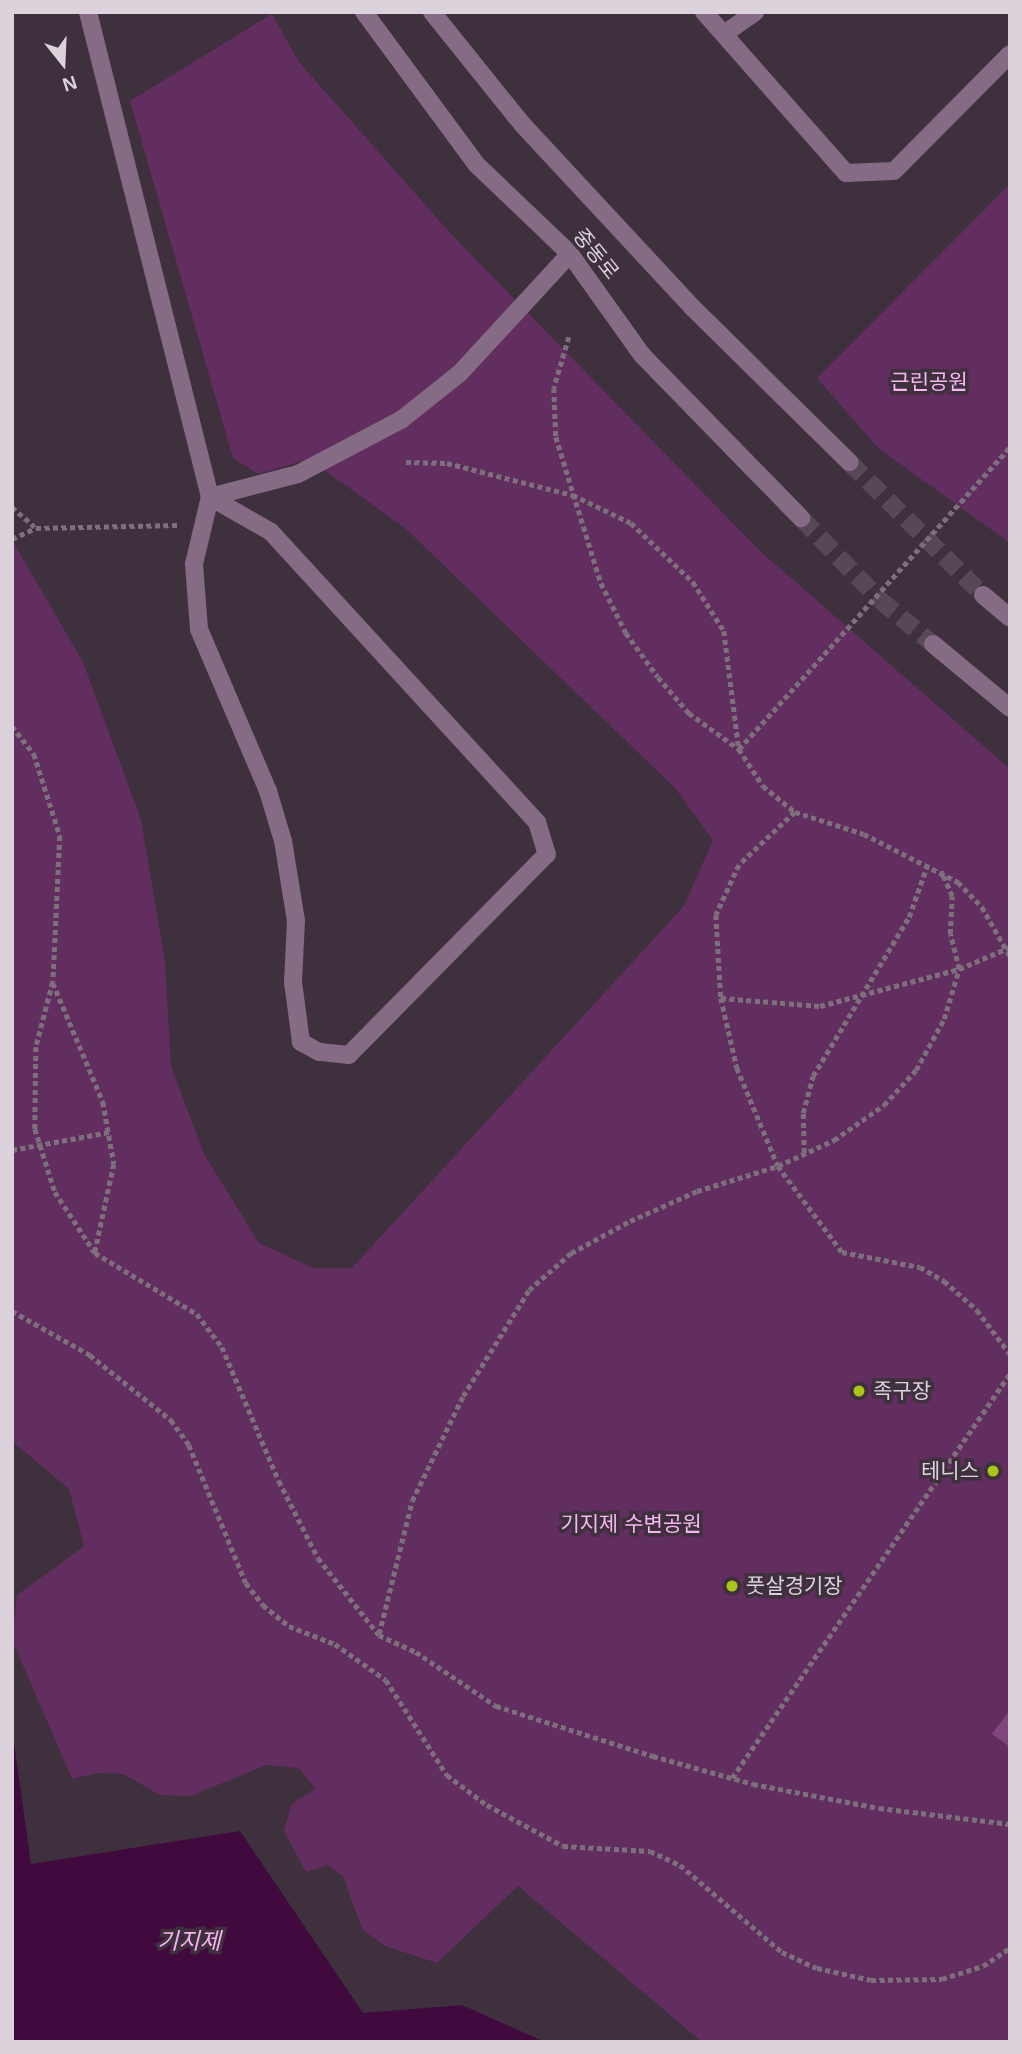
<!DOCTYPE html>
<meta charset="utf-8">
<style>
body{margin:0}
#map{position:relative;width:1022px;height:2054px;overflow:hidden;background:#3f303e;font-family:Arial,"Noto Sans KR",sans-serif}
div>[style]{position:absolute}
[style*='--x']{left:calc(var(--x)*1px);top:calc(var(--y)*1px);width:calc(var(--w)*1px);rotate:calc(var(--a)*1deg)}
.green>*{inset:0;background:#622d5f}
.water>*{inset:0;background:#410a3f}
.building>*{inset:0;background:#7f477b}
.minor-tunnel>*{height:18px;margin-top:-9px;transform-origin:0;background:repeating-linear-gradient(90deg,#574856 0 18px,transparent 0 27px)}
.path>*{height:4.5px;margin-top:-2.25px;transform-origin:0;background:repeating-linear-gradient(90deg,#7d707c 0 5px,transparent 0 8.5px)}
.minor>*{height:18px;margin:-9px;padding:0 9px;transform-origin:9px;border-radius:9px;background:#856b83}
.dots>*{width:19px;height:19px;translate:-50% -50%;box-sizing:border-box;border:4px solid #3f303e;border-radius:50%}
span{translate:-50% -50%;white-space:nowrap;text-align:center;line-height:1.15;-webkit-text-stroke:7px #3f303e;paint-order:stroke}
.street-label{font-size:21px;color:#dcd2db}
.park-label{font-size:21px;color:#f7b5f1}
.poi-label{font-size:21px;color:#dcd2db}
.left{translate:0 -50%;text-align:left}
.right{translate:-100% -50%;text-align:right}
.water-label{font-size:23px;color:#f6b4f0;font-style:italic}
.frame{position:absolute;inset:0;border:14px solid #dcd2db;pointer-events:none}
.north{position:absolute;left:28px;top:28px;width:70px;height:70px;-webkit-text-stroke:5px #3f303e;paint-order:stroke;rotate:162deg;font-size:19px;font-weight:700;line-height:28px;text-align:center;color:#dcd2db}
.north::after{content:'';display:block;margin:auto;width:24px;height:32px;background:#dcd2db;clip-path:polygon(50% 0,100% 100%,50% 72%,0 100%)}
</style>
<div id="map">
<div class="green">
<div style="clip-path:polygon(272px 14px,299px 62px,452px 235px,761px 552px,1010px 769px,1010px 2042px,702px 2042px,518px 1886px,437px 1963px,385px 1946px,362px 1929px,343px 1876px,327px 1865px,306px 1872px,284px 1831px,291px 1805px,315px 1788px,299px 1768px,266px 1765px,191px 1796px,160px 1795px,123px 1774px,98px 1773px,72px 1779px,12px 1640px,17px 1595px,84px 1546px,69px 1489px,12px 1441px,12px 540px,83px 662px,141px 820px,165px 962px,171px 1066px,204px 1154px,259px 1243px,313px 1268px,352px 1268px,684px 906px,713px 840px,675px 788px,405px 528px,309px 459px,258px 474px,233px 458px,130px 101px)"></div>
<div style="clip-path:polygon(1010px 184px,1010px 543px,878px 448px,817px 378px)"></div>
</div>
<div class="water">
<div style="clip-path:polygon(12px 1728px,31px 1864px,240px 1831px,363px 2013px,462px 2005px,545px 2042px,12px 2042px)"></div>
</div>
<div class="building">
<div style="clip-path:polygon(1010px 1710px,1010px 1747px,992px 1734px)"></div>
</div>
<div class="minor-tunnel">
<div style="--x:849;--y:462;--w:189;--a:44.8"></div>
<div style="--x:801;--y:518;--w:114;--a:46.1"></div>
<div style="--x:880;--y:600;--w:69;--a:39.7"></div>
</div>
<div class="path">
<div style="--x:569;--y:337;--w:53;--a:106.4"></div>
<div style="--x:554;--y:388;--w:49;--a:87.7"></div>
<div style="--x:556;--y:437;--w:153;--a:72.9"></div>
<div style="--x:601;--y:583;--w:56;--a:63.4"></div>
<div style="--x:626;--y:633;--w:54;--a:54"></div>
<div style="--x:658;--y:677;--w:48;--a:49.3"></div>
<div style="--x:689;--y:713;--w:62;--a:35.8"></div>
<div style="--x:739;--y:749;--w:406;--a:-48.1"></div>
<div style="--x:406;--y:462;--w:41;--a:1.4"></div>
<div style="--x:447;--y:463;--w:130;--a:14.3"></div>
<div style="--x:573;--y:495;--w:64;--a:25.8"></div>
<div style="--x:631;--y:523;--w:86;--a:43.6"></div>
<div style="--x:693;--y:582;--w:58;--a:57.7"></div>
<div style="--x:724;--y:631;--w:119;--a:82.8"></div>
<div style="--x:739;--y:749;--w:44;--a:57"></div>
<div style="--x:763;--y:786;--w:41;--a:39.1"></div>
<div style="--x:795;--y:812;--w:72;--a:17.7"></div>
<div style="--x:864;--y:834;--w:106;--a:27.1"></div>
<div style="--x:958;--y:882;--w:35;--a:46"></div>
<div style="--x:982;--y:907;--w:56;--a:60.3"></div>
<div style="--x:12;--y:507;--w:30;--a:41"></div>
<div style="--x:12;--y:539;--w:26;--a:-25"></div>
<div style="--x:36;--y:528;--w:141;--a:-1.2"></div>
<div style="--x:12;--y:726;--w:36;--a:52"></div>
<div style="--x:34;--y:754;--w:86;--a:72.4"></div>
<div style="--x:60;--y:836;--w:146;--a:92.7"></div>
<div style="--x:53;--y:982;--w:67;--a:104.7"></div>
<div style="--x:36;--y:1047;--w:82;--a:90.7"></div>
<div style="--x:35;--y:1129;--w:66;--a:72.4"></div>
<div style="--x:55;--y:1192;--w:73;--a:56.7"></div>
<div style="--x:95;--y:1253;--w:119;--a:30.9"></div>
<div style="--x:197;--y:1314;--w:41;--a:52.9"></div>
<div style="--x:222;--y:1347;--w:146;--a:67"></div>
<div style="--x:279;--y:1481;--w:86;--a:63.1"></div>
<div style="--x:318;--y:1558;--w:98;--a:51.6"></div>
<div style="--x:379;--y:1635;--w:41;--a:24.7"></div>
<div style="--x:416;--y:1652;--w:97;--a:34"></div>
<div style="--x:496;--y:1706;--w:165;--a:17.7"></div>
<div style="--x:653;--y:1756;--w:104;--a:15.6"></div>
<div style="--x:753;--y:1784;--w:128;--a:10.8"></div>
<div style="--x:879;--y:1808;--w:132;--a:7"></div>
<div style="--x:795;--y:812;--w:77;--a:136.6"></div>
<div style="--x:739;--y:865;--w:55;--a:114.7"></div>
<div style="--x:716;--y:915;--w:83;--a:86.6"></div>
<div style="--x:721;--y:998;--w:72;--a:77.1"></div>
<div style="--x:737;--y:1068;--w:106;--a:67.3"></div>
<div style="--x:778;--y:1166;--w:107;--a:53.3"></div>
<div style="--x:842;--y:1252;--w:79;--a:10.9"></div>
<div style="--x:920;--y:1267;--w:28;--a:30"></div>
<div style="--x:944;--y:1281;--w:44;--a:41.3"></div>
<div style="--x:977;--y:1310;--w:55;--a:53.1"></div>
<div style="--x:53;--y:983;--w:129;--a:67.2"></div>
<div style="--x:103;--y:1102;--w:63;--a:79.9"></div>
<div style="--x:114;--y:1164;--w:90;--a:102.2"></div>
<div style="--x:721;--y:998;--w:99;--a:4.6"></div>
<div style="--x:820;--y:1006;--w:144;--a:-14.9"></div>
<div style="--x:959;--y:969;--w:56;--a:-23.3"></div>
<div style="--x:12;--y:1150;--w:99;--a:-10.5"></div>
<div style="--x:804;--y:1153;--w:40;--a:-91.4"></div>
<div style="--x:803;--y:1113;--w:38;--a:-75"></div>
<div style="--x:813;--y:1076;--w:186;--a:-58.9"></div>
<div style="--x:909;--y:917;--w:57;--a:-70.6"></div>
<div style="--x:12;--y:1311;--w:90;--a:29.4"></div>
<div style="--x:90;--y:1355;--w:104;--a:38.7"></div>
<div style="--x:171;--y:1420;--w:31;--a:54"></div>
<div style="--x:189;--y:1445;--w:149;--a:67.6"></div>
<div style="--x:246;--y:1583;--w:28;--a:52"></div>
<div style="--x:263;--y:1605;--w:33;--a:39"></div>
<div style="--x:289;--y:1626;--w:49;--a:21.4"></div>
<div style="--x:335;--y:1644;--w:62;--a:35.2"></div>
<div style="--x:386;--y:1680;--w:113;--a:57.3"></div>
<div style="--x:447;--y:1775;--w:50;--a:36.9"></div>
<div style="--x:487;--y:1805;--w:86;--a:28.3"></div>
<div style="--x:563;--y:1846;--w:87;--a:3.3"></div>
<div style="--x:650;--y:1851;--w:33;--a:25"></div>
<div style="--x:680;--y:1865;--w:134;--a:40.5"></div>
<div style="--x:782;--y:1952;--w:38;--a:25"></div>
<div style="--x:817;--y:1968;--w:55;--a:12.5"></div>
<div style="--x:871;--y:1980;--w:71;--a:-0.8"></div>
<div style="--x:942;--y:1979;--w:43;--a:-17.6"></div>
<div style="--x:983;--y:1966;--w:32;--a:-34"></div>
<div style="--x:379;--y:1634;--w:137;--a:-76.1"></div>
<div style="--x:412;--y:1501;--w:117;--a:-64.1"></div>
<div style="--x:463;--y:1396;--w:125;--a:-58.1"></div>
<div style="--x:529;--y:1290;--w:56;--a:-41.4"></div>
<div style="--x:571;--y:1253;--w:67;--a:-28.5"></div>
<div style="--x:630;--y:1221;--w:73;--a:-24.1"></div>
<div style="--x:697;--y:1191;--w:85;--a:-17.2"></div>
<div style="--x:778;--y:1166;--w:62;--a:-24.9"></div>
<div style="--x:834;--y:1140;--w:61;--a:-35"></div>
<div style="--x:884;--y:1105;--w:47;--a:-47.6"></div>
<div style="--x:916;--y:1070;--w:58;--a:-61.2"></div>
<div style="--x:944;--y:1019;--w:52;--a:-73.3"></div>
<div style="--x:959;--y:969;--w:36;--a:-104"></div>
<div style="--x:950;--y:934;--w:38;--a:-87"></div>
<div style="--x:952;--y:896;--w:27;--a:-114"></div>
<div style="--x:732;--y:1778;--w:491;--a:-55.5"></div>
</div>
<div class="minor">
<div style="--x:88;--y:12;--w:500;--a:75.88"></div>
<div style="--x:210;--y:497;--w:91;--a:-14.6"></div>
<div style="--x:298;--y:474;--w:116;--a:-27.7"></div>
<div style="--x:401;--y:420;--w:75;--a:-38.5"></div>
<div style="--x:460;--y:373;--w:162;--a:-47.3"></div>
<div style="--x:364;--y:12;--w:190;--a:53.6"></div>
<div style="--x:477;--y:165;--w:129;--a:43.7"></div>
<div style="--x:570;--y:254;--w:124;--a:54.5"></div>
<div style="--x:642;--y:355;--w:228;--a:45.7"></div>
<div style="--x:432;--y:12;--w:144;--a:51.2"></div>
<div style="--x:522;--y:124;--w:250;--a:47.1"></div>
<div style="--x:692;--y:307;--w:221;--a:44.6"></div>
<div style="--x:704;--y:12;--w:215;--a:48.6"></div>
<div style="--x:846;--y:173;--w:48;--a:-2.4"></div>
<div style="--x:894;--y:171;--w:165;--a:-45.2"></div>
<div style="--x:724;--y:34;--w:38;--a:-35"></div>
<div style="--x:210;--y:497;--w:70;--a:29.8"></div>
<div style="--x:271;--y:532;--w:394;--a:47.5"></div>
<div style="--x:537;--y:822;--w:34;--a:73"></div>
<div style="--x:547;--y:854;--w:282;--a:134.6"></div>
<div style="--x:349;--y:1055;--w:30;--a:-174"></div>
<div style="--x:319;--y:1052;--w:21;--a:-151"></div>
<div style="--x:301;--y:1042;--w:61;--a:-97.6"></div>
<div style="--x:293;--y:982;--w:61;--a:-87.2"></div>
<div style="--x:296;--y:921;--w:81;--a:-99.2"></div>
<div style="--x:283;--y:841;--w:52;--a:-106.7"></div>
<div style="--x:268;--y:791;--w:176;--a:-113.1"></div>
<div style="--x:199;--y:629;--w:65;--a:-94.4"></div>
<div style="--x:194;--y:564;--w:69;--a:-76.6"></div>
<div style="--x:983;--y:595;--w:35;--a:40"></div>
<div style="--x:933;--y:644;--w:100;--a:39.7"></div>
</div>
<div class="dots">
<div style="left:859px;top:1391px;background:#aac717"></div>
<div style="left:993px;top:1471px;background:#aac717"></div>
<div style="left:732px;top:1586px;background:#aac717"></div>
</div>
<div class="street-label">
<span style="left:596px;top:254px;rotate:51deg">중동로</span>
</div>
<div class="park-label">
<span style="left:929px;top:382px">근린공원</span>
<span style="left:631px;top:1524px">기지제 수변공원</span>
</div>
<div class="poi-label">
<span class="left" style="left:873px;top:1391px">족구장</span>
<span class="right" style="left:979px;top:1471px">테니스</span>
<span class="left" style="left:746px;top:1586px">풋살경기장</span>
</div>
<div class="water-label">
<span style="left:189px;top:1941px">기지제</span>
</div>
<div class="frame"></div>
<div class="north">N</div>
</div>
